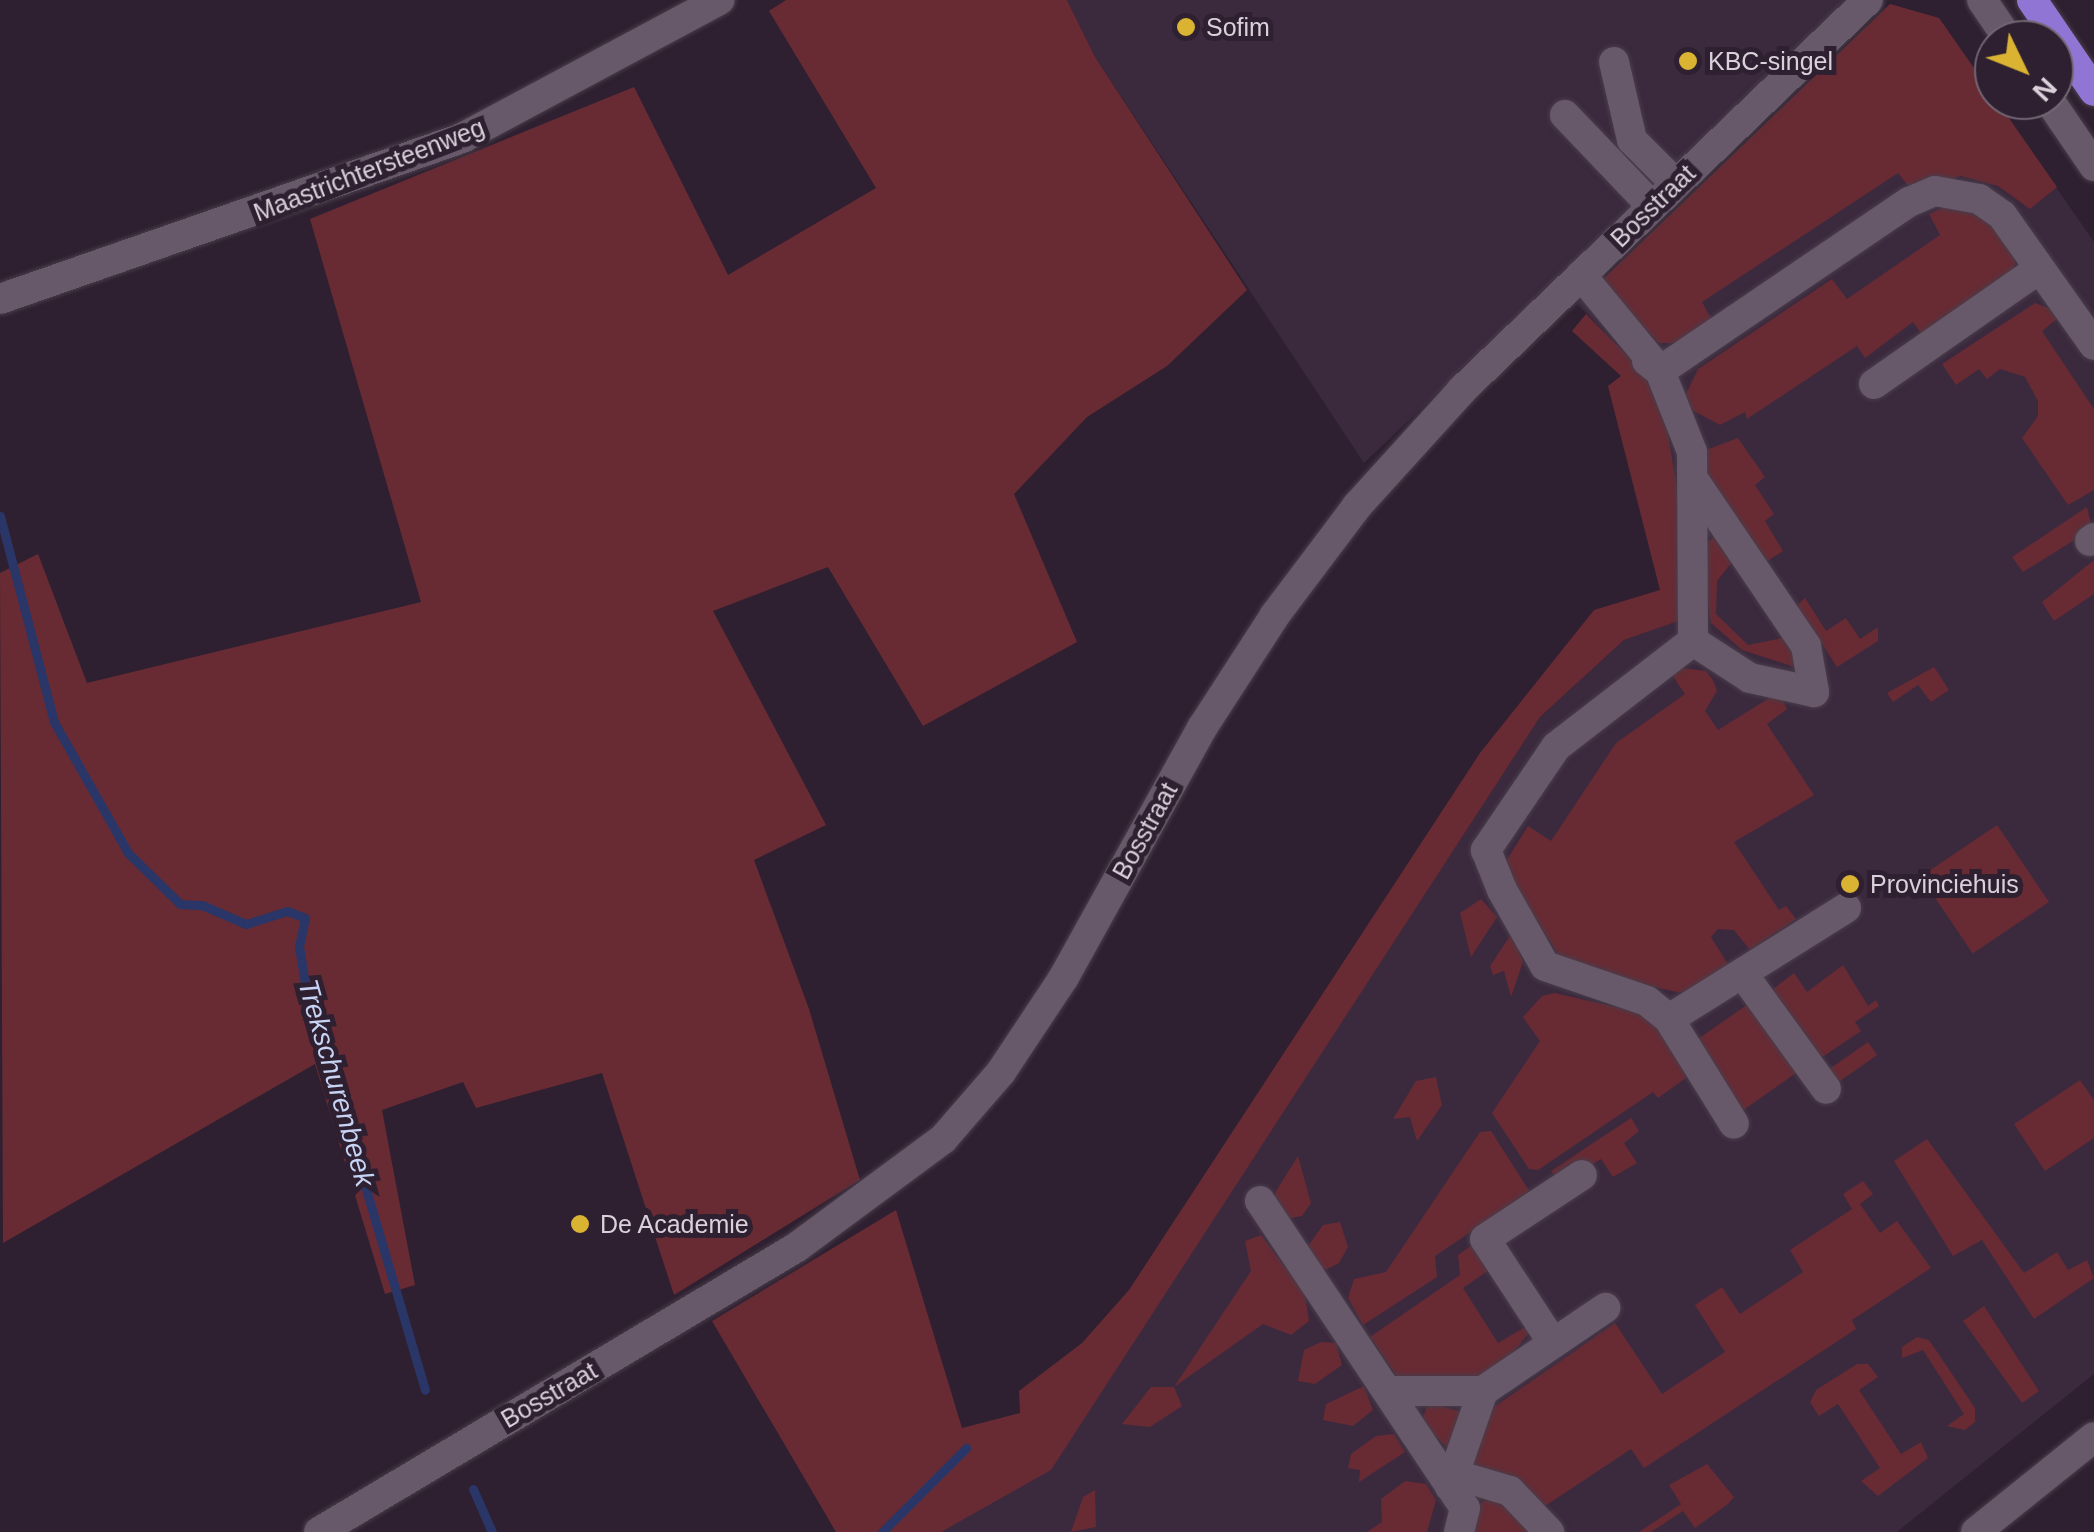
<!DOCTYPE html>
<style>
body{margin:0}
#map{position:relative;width:2094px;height:1532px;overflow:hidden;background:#2e2030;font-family:Helvetica,sans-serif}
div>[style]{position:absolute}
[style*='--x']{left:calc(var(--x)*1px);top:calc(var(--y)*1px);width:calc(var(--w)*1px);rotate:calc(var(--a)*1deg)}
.built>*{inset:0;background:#3b293e}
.green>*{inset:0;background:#682b34;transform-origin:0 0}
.stream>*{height:9px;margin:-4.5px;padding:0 4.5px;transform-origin:4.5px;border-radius:4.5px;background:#293667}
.roads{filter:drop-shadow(0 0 2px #493d4a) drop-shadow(0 0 2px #493d4a)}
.minor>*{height:30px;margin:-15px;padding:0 15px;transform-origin:15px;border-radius:15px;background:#67586a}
.highway>*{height:30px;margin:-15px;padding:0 15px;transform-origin:15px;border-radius:15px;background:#9175d5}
.dots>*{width:28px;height:28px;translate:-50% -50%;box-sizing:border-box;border:5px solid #2e2030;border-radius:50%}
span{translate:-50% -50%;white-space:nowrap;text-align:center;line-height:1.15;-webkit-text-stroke:10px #2e2030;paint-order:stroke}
.poi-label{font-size:25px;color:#d9d0da}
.left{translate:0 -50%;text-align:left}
.street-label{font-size:25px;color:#d9d0da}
.water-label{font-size:28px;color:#c7d3f4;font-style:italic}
.north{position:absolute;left:1974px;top:20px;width:100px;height:100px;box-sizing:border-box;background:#2e2030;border:2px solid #726674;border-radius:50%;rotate:133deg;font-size:28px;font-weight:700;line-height:40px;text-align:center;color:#d9d0da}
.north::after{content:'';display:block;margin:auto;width:35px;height:45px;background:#dab333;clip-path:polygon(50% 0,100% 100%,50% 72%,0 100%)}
</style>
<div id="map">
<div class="built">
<div style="clip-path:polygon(1067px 0,1849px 0,1364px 463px,1095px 57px)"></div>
<div style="clip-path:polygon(1890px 4px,1939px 18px,2094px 242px,2094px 1374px,1897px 1532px,896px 1532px,1051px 1469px,1540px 717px,1624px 640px,1683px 619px,1642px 370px,1577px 304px)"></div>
</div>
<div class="green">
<div style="clip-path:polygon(786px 0,1067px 0,1095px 57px,1247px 290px,1167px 366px,1087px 417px,1014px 494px,1077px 642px,923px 726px,828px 567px,713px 611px,826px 825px,754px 860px,809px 1009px,860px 1180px,674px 1295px,602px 1073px,476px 1108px,463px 1082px,382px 1110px,415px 1285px,385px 1294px,315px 1064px,3px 1243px,0 573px,38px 554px,87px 683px,421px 602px,310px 219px,634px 87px,728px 275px,876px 188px,769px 11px)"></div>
<div style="clip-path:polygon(1890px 4px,1939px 18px,2057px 187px,2030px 209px,1998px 186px,1961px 176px,1913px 192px,1898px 173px,1702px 302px,1713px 322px,1683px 343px,1659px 343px,1599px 283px)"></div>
<div style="clip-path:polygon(1945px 207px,1984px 210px,2016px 258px,2014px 269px,1927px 342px,1913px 322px,1865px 358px,1857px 346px,1747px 419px,1745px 412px,1720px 425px,1692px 410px,1686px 394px,1698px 369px,1832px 279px,1847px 299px,1940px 235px,1929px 214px)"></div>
<div style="clip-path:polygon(2035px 303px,2063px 314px,2042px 331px,2094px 409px,2094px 490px,2068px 505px,2022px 438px,2038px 416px,2038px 401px,2025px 377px,2000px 369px,1987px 379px,1979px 369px,1956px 385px,1942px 364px)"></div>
<div style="clip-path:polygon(1586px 314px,1642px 370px,1666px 423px,1677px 487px,1684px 619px,1624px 640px,1540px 717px,1051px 1470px,941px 1532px,836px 1532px,712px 1321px,896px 1210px,962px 1428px,1020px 1413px,1019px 1391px,1082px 1343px,1129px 1290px,1480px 753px,1594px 610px,1660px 590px,1608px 386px,1621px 376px,1572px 331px)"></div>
<div style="clip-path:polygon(1738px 438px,1765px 477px,1755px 485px,1774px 514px,1765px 521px,1783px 551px,1766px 562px,1699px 472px,1706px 450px)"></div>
<div style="clip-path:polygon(2087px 507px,2092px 529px,2023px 572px,2012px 557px)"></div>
<div style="clip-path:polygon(1714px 537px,1735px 558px,1717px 581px,1716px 614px,1748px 645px,1787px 637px,1798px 668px,1742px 650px,1711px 623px,1704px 578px,1708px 542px)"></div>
<div style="clip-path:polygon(2094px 560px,2094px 594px,2054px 621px,2042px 602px)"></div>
<div style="clip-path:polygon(1805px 598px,1826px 631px,1846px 618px,1860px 639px,1878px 627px,1878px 641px,1837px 667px,1797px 605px)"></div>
<div style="clip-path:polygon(1934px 667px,1949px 690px,1931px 702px,1918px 685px,1893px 702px,1887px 693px)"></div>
<div style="clip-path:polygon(1682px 668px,1706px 671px,1713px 680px,1717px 691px,1705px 711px,1718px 730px,1774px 695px,1782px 699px,1787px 709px,1767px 724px,1814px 795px,1734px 842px,1779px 910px,1786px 906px,1796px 919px,1750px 950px,1734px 930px,1718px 929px,1711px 937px,1729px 966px,1686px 994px,1600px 975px,1561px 959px,1503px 866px,1528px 826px,1551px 841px,1616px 743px,1685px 694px,1672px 675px)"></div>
<div style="left:1997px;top:825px;width:93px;height:92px;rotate:56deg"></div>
<div style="clip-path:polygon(1481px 899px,1497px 917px,1471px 957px,1460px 913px)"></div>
<div style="clip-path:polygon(1512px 933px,1523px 962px,1511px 997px,1504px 971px,1493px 975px,1490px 966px)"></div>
<div style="clip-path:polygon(1843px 965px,1868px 1006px,1876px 1000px,1879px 1006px,1855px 1022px,1861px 1031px,1818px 1060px,1772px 990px,1794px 973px,1807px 992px)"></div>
<div style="clip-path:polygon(1555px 993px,1650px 1015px,1690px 1075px,1658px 1098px,1653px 1092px,1538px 1170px,1529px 1169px,1492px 1113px,1540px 1041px,1523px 1017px,1542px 996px)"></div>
<div style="left:1751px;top:1002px;width:84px;height:69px;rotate:55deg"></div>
<div style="left:1868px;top:1042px;width:16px;height:47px;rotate:55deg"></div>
<div style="clip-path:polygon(1436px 1077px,1442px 1105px,1417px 1141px,1410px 1117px,1393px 1119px,1416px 1081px)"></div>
<div style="clip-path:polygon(2080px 1080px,2094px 1100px,2094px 1138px,2045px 1171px,2014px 1124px)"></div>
<div style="clip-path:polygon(1631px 1118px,1639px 1131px,1624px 1143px,1637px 1163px,1613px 1177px,1601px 1159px,1561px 1183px,1551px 1171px)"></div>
<div style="clip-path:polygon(1491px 1131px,1530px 1192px,1435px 1256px,1437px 1277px,1363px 1325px,1348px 1298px,1354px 1279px,1386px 1272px,1480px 1132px)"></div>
<div style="clip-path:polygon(1927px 1139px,2024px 1273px,2057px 1252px,2068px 1270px,2087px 1260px,2094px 1278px,2034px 1319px,1982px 1240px,1953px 1256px,1894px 1161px)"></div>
<div style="clip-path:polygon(1298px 1156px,1311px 1203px,1302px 1216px,1285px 1219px,1274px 1203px,1276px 1191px)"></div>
<div style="clip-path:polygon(1863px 1181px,1873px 1194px,1860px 1204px,1880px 1233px,1897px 1221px,1931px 1268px,1852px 1320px,1856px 1329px,1644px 1468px,1631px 1449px,1542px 1508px,1516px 1477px,1477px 1468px,1473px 1461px,1494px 1407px,1615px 1323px,1662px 1394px,1725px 1352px,1695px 1305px,1722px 1287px,1740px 1314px,1803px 1272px,1790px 1250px,1852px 1209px,1843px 1194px)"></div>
<div style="clip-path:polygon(1340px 1222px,1348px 1247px,1339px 1263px,1323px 1271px,1308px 1246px,1323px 1225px)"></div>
<div style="clip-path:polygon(1261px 1235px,1305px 1294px,1309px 1321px,1291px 1335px,1263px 1324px,1174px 1387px,1182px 1406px,1150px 1427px,1122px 1424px,1151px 1387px,1174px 1387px,1251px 1271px,1245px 1241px)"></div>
<div style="clip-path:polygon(1475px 1243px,1492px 1268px,1463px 1288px,1498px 1343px,1530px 1324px,1532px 1329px,1503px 1365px,1478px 1381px,1412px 1382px,1396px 1375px,1370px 1337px,1460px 1275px,1458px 1255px)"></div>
<div style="clip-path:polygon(1984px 1306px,2039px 1391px,2022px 1403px,1963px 1321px)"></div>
<div style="clip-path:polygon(1917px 1337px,1929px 1340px,1975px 1408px,1975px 1422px,1965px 1430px,1947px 1426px,1964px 1414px,1923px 1350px,1902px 1358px,1902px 1347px)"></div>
<div style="clip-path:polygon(1321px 1342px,1336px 1343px,1342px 1365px,1315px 1384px,1298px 1381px,1304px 1350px)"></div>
<div style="clip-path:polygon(1857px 1364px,1868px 1364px,1878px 1377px,1859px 1390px,1901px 1454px,1921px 1442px,1928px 1458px,1878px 1496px,1861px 1481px,1880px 1468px,1838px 1404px,1819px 1416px,1810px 1402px,1816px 1390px)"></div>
<div style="clip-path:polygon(1364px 1386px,1373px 1410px,1353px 1426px,1323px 1420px,1326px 1404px)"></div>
<div style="clip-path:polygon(1428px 1403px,1466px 1413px,1448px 1448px,1421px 1423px)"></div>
<div style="clip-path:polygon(1394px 1434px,1405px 1452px,1359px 1482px,1360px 1470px,1348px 1468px,1351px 1454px,1376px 1436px)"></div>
<div style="clip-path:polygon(1707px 1464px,1734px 1497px,1728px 1504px,1695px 1528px,1683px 1511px,1651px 1532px,1639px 1532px,1681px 1504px,1669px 1485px)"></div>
<div style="clip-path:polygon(1405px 1481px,1426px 1484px,1436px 1500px,1427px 1532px,1367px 1532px,1382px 1522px,1381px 1499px)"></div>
<div style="clip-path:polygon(1095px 1490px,1096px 1527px,1071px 1532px,1083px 1497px)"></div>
<div style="clip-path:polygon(1489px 1498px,1511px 1505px,1532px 1532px,1467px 1532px,1472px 1510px)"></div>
</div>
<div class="stream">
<div style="--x:0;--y:516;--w:213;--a:75.3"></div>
<div style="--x:54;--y:722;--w:150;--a:60.5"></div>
<div style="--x:128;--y:853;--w:73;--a:44.4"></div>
<div style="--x:180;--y:904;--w:22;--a:3"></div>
<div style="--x:202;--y:905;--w:48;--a:23.4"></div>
<div style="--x:246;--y:924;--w:43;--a:-17.6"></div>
<div style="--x:287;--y:911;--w:19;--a:21"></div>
<div style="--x:305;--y:918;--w:29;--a:102"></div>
<div style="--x:299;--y:946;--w:36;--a:81"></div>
<div style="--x:305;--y:982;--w:425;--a:73.6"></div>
<div style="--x:473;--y:1489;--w:47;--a:66.2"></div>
<div style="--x:882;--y:1532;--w:119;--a:-45"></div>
</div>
<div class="roads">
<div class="minor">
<div style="--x:1982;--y:0;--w:48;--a:56"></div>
<div style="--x:1614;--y:62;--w:80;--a:77"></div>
<div style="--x:1632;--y:140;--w:62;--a:45"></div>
<div style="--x:2049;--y:100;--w:80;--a:55.7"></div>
<div style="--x:1565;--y:115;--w:127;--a:46.3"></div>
<div style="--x:1581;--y:275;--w:124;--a:50.5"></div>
<div style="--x:1660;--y:371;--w:87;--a:68.4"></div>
<div style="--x:1692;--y:452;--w:189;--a:89.7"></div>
<div style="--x:1693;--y:641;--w:173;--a:142.3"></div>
<div style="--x:1556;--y:747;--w:125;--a:124.2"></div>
<div style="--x:1486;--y:850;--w:43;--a:68.2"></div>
<div style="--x:1502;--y:890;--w:87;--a:60.5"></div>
<div style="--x:1545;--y:966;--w:108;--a:18.9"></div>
<div style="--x:1647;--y:1001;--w:28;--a:39"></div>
<div style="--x:1669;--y:1019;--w:209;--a:-32.1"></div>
<div style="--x:0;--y:299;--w:491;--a:-19.2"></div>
<div style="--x:464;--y:137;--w:290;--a:-28.2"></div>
<div style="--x:1647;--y:361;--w:16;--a:38"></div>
<div style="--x:1660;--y:371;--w:301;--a:-34.2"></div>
<div style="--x:1909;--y:202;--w:28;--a:-23"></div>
<div style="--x:1935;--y:191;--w:45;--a:10.3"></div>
<div style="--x:1979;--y:199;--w:28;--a:35"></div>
<div style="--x:2002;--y:215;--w:159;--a:54.7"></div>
<div style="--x:1874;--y:384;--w:201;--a:-34.9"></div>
<div style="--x:1693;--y:479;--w:202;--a:55.9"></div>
<div style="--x:1806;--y:646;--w:47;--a:80.1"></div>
<div style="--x:1814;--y:692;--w:66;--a:-167.7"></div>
<div style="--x:1750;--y:678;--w:68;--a:-147"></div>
<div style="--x:2090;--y:541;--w:5;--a:-37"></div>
<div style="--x:1745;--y:977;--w:138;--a:54.1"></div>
<div style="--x:1669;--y:1019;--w:123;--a:58.2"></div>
<div style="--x:1260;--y:1201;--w:369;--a:56.3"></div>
<div style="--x:1465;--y:1508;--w:25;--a:104"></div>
<div style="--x:1553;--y:1343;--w:124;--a:-123.2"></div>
<div style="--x:1485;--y:1239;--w:116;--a:-33.4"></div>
<div style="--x:1391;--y:1391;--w:92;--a:0"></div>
<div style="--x:1483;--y:1391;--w:101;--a:109.2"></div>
<div style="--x:1483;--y:1391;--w:148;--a:-34.2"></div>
<div style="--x:1453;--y:1474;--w:59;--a:16.6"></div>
<div style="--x:1510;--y:1491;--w:57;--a:46.4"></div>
<div style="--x:319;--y:1532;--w:557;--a:-30.8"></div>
<div style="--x:797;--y:1247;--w:182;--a:-36.5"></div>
<div style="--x:943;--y:1139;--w:89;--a:-49.1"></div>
<div style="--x:1001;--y:1072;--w:114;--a:-56.4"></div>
<div style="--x:1064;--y:977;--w:285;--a:-61"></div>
<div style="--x:1202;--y:728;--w:135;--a:-57.1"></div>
<div style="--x:1275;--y:615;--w:136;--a:-53"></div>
<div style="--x:1357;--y:506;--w:156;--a:-47.8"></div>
<div style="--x:1462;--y:390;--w:563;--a:-43.85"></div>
<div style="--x:1976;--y:1532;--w:151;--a:-38.8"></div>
</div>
<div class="highway">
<div style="--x:2032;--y:0;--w:110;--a:55.7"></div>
</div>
</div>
<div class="dots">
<div style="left:1186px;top:27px;background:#dab333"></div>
<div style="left:1688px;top:61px;background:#dab333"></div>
<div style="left:1850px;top:884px;background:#dab333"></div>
<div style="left:580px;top:1224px;background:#dab333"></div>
</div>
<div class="poi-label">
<span class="left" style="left:1206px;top:27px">Sofim</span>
<span class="left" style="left:1708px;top:61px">KBC-singel</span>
<span class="left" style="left:1870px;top:884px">Provinciehuis</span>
<span class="left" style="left:600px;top:1224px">De Academie</span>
</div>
<div class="street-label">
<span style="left:369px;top:170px;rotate:-21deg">Maastrichtersteenweg</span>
<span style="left:1653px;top:206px;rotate:-44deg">Bosstraat</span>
<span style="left:1145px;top:831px;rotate:-61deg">Bosstraat</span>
<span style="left:549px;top:1395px;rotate:-30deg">Bosstraat</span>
</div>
<div class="water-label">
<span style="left:336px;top:1083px;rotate:74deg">Trekschurenbeek</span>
</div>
<div class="north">N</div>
</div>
